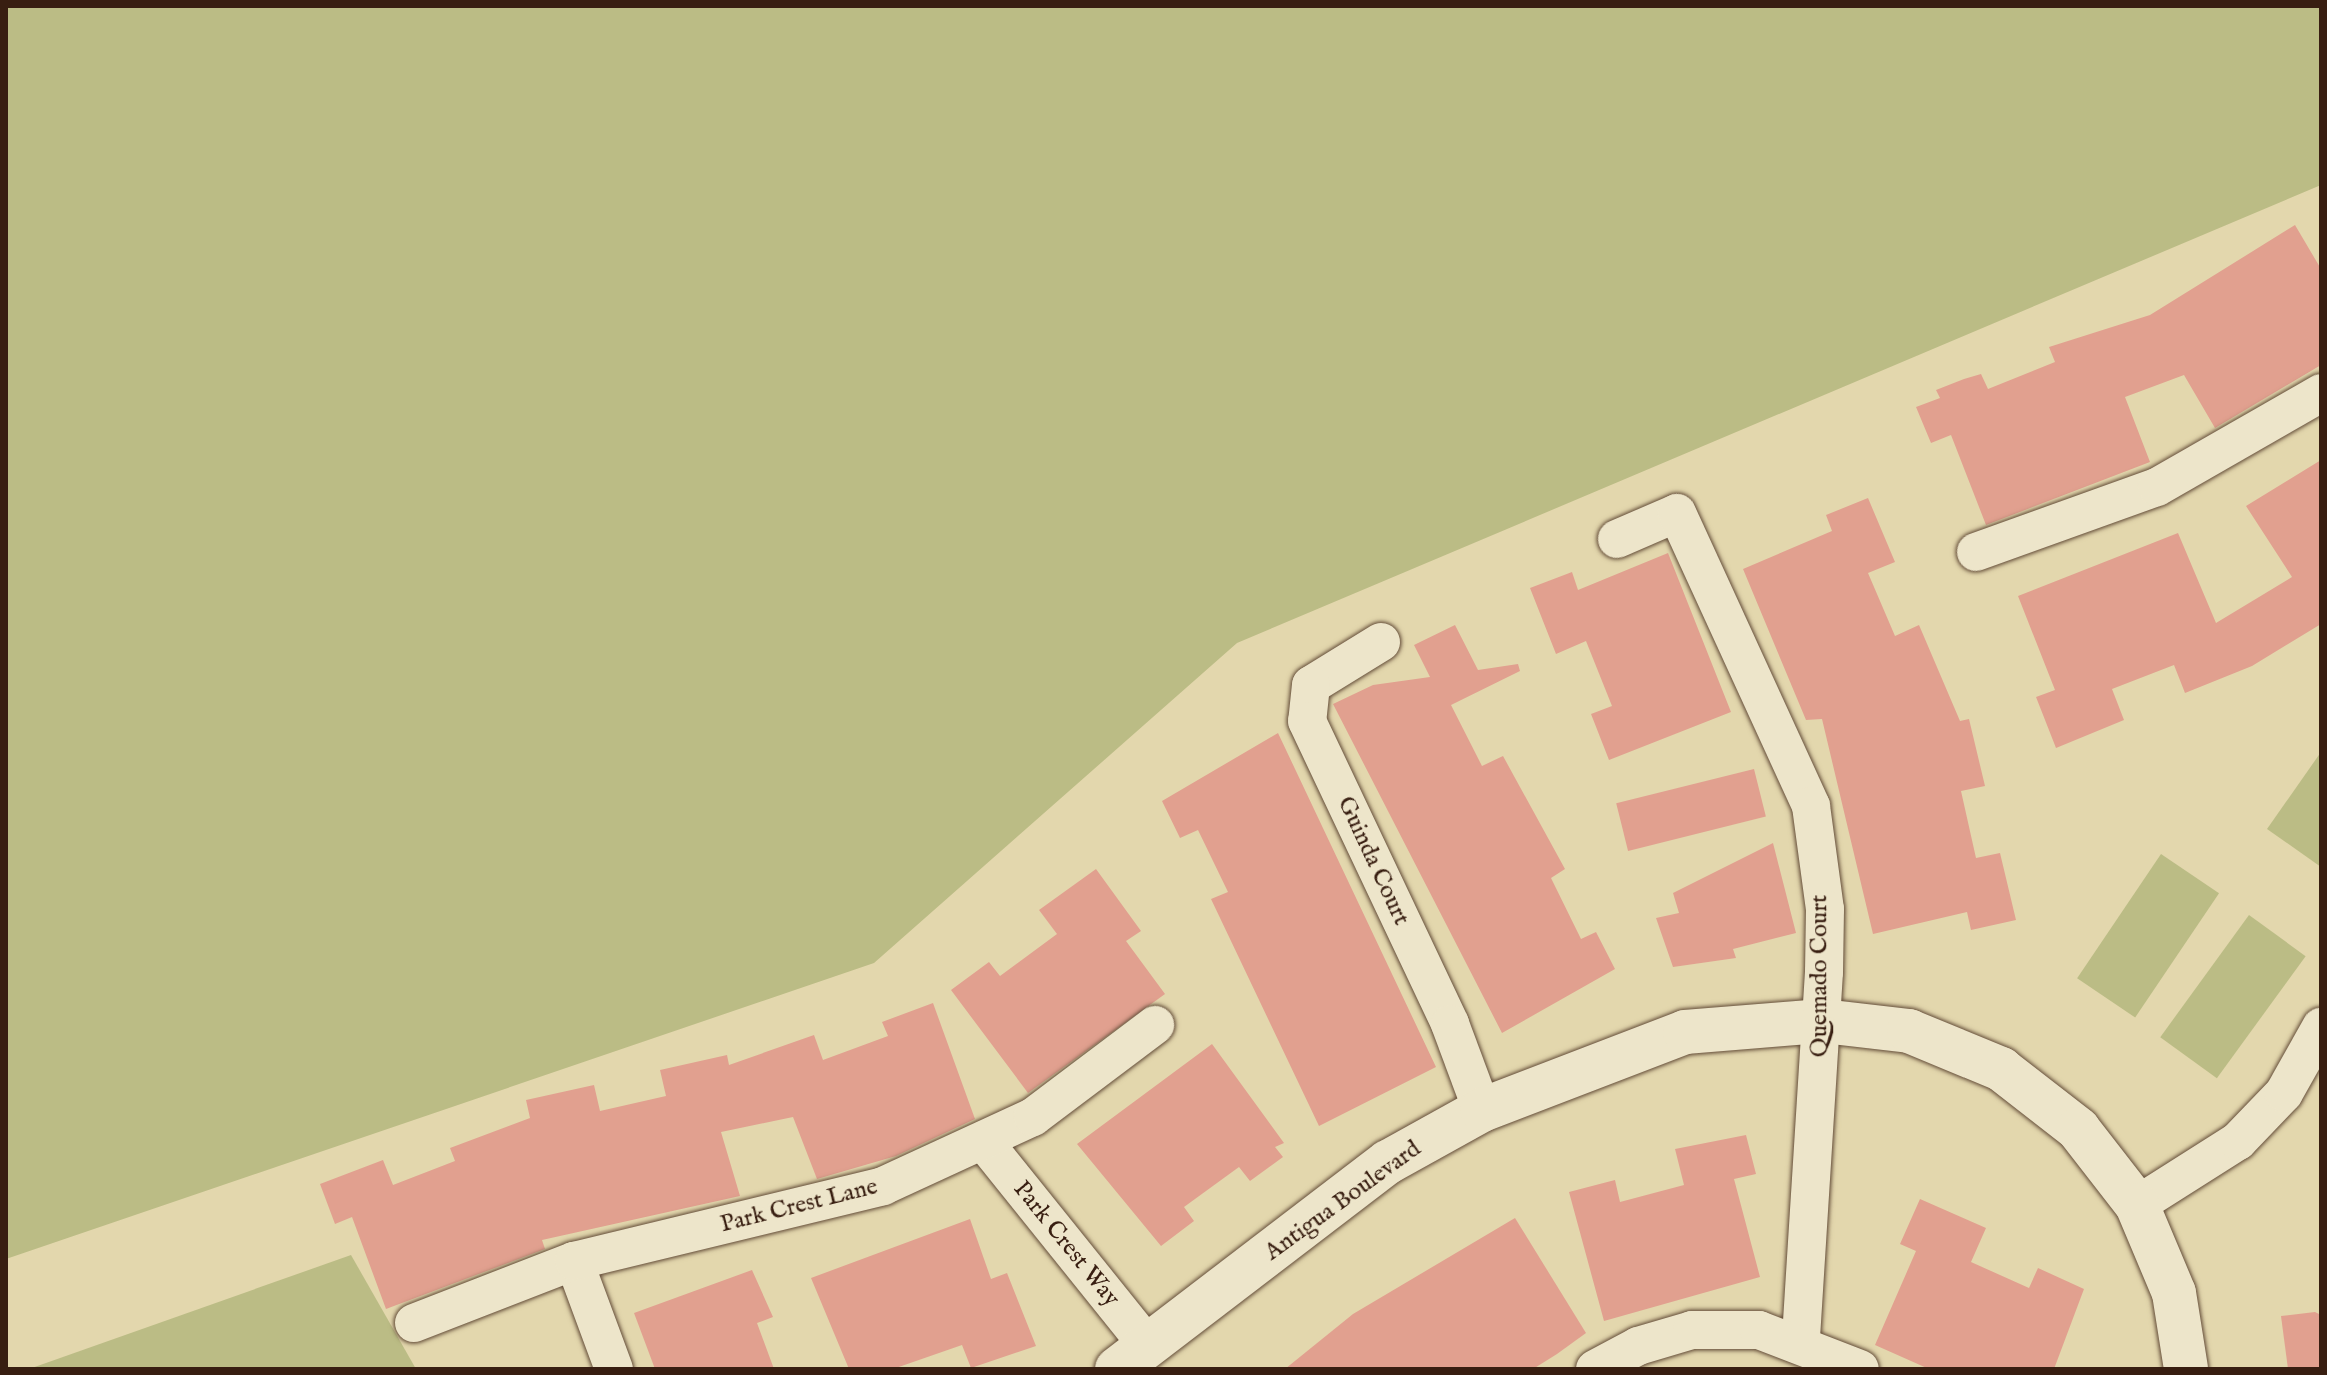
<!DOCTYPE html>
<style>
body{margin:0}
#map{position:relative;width:2327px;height:1375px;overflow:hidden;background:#e3d7ad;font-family:"IM FELL English",serif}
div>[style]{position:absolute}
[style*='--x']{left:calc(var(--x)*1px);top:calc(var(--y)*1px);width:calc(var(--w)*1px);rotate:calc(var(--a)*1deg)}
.green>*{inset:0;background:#bbbc85;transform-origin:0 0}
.building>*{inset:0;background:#e1a08f;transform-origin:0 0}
.roads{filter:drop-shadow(0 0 2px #634c38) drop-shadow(0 0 2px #634c38)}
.street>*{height:38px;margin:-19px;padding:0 19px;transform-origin:19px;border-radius:19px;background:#ede5ca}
.secondary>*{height:44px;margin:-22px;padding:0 22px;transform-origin:22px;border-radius:22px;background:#ede5ca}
span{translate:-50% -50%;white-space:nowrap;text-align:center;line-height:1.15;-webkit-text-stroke:6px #ede5ca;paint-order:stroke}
.street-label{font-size:24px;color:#381e11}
.frame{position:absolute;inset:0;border:8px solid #381e11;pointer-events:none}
</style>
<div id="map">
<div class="green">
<div style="clip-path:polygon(6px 6px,2321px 6px,2321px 185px,1237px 643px,874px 963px,6px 1259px)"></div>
<div style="clip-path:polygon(2321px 752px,2321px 867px,2267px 829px)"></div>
<div style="left:2161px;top:854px;width:70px;height:150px;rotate:34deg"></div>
<div style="left:2249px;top:915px;width:70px;height:151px;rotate:36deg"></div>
<div style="clip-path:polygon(351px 1255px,416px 1369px,29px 1369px)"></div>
</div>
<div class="building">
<div style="clip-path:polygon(2295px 225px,2321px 269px,2321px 365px,2215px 428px,2184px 375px,2125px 397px,2150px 462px,1986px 525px,1951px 435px,1931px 443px,1916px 407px,1940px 398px,1936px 390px,1964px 379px,1981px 374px,1988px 389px,2055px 362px,2049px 347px,2150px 315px)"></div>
<div style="clip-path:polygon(2321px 460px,2321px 624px,2252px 666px,2185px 693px,2174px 665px,2112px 689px,2124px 720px,2056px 748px,2036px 697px,2055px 690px,2018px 596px,2178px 533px,2216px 623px,2292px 577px,2246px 506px)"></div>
<div style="clip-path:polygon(1868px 498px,1895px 562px,1868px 573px,1895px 636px,1919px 625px,1960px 721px,1969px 719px,1985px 786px,1961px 791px,1976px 858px,2000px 853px,2016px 920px,1971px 930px,1967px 912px,1873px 934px,1822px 719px,1806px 720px,1743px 569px,1832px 531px,1826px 515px)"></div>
<div style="clip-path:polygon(1668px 553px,1731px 712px,1609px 760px,1591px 714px,1612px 706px,1586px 641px,1556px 654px,1530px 588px,1572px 572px,1578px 590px)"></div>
<div style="clip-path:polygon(1455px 625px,1478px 670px,1518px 664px,1520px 671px,1451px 705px,1482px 766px,1503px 756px,1565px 869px,1551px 878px,1581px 939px,1596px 932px,1615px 969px,1502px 1033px,1333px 704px,1373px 685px,1430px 677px,1414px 645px)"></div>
<div style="clip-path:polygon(1278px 733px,1436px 1067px,1319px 1126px,1211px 899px,1228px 892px,1198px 830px,1180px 838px,1162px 801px)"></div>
<div style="left:1754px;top:769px;width:49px;height:142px;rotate:76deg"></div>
<div style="clip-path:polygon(1773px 843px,1796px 933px,1733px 949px,1736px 958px,1673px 967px,1656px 918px,1679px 913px,1673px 893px)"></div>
<div style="clip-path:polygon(1096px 869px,1141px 931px,1126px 941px,1165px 994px,1028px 1093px,951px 990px,989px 962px,1000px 976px,1057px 934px,1039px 910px)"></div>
<div style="clip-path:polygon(933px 1003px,975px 1119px,896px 1156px,817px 1179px,793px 1117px,721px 1132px,740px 1196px,542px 1240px,545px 1249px,386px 1309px,352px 1217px,335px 1224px,320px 1184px,383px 1160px,393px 1185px,455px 1161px,450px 1148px,530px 1118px,526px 1100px,594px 1085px,600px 1111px,666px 1096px,660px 1070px,727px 1055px,729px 1065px,814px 1035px,823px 1060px,888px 1036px,882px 1022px)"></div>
<div style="clip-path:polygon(1212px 1044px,1284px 1143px,1275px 1147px,1283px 1157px,1250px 1181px,1239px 1167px,1184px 1207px,1194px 1221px,1161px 1246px,1077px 1144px)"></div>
<div style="clip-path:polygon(1746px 1135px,1756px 1174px,1734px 1179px,1760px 1277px,1604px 1321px,1569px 1192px,1615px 1180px,1620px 1202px,1684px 1185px,1675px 1149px)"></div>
<div style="clip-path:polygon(1920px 1199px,1986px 1228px,1971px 1262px,2029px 1288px,2038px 1268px,2084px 1289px,2054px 1369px,1929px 1369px,1875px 1345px,1916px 1251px,1900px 1244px)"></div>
<div style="clip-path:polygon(1515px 1218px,1586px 1333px,1557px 1354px,1533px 1369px,1285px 1369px,1353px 1314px)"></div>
<div style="clip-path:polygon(970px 1219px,991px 1279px,1007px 1273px,1036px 1346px,971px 1368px,962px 1345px,893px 1369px,849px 1369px,811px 1278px)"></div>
<div style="clip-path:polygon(752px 1270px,773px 1317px,757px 1323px,774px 1369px,655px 1369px,634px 1313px)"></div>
<div style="clip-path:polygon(2315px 1312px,2321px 1315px,2321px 1369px,2288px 1369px,2281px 1316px)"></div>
</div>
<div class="roads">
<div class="street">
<div style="--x:1617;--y:539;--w:65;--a:-23.4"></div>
<div style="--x:1677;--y:513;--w:322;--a:65.4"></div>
<div style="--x:1811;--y:806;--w:104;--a:82.3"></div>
<div style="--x:1825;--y:909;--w:63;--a:90.9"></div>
<div style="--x:1824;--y:972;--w:371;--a:93.6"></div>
<div style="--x:1976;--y:552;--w:192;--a:-19.8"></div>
<div style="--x:2157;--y:487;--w:189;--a:-29.8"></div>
<div style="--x:1381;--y:642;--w:82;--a:148.4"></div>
<div style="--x:1311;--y:685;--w:36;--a:96"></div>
<div style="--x:1307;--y:721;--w:335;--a:64.7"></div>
<div style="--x:1450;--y:1024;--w:92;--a:69.6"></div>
<div style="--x:984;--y:1142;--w:262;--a:51.2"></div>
<div style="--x:2137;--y:1205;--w:120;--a:-32.4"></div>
<div style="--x:2238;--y:1141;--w:66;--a:-46.2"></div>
<div style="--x:2284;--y:1093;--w:76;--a:-60.7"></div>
<div style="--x:574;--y:1261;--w:115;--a:69.7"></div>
<div style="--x:414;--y:1323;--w:172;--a:-21.2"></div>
<div style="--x:574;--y:1261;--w:318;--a:-13.6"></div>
<div style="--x:883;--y:1186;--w:165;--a:-24.7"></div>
<div style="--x:1033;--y:1117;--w:153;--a:-37"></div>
<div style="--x:1595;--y:1369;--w:49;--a:-28.1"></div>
<div style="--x:1638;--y:1346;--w:56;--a:-16.5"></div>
<div style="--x:1692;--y:1330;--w:67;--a:0"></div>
<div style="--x:1759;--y:1330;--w:108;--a:21.1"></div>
</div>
<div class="secondary">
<div style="--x:1117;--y:1369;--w:341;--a:-37.4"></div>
<div style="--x:1388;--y:1162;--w:107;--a:-29"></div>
<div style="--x:1482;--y:1110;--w:217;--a:-21"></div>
<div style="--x:1685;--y:1032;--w:138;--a:-4.6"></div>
<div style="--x:1823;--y:1021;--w:87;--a:6.6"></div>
<div style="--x:1909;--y:1031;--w:100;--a:22.4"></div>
<div style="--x:2001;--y:1069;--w:98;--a:37.9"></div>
<div style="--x:2078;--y:1129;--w:96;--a:52.2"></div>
<div style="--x:2137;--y:1205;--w:95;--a:67.2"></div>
<div style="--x:2174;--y:1293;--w:77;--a:81"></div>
</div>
</div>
<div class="street-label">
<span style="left:1373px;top:861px;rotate:65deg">Guinda Court</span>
<span style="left:1820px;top:976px;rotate:-90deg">Quemado Court</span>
<span style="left:1343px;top:1201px;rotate:-36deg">Antigua Boulevard</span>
<span style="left:799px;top:1206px;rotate:-14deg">Park Crest Lane</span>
<span style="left:1066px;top:1244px;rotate:51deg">Park Crest Way</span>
</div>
<div class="frame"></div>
</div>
